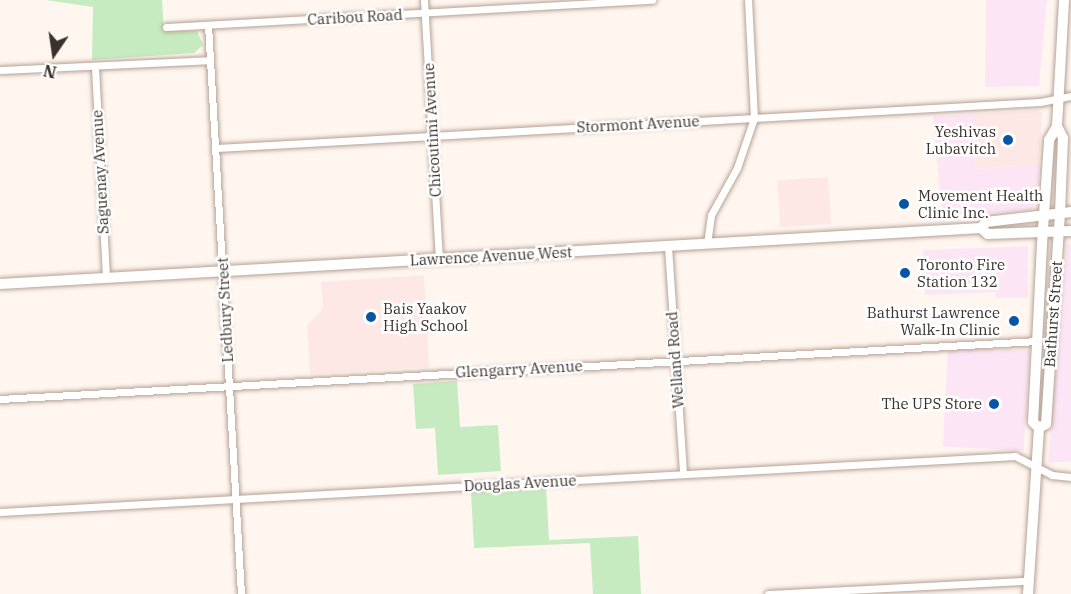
<!DOCTYPE html>
<style>
body{margin:0}
#map{position:relative;width:1071px;height:594px;overflow:hidden;background:#fff6f0;font-family:"IBM Plex Serif",serif}
div>[style]{position:absolute}
[style*='--x']{left:calc(var(--x)*1px);top:calc(var(--y)*1px);width:calc(var(--w)*1px);rotate:calc(var(--a)*1deg)}
.commercial>*{inset:0;background:#fce6f5;transform-origin:0 0}
.education>*{inset:0;background:#fee8e6;transform-origin:0 0}
.green>*{inset:0;background:#c7ebc0}
.roads{filter:drop-shadow(0 0 2px #b6a294) drop-shadow(0 0 2px #b6a294)}
.minor>*{height:7px;margin:-3.5px;padding:0 3.5px;transform-origin:3.5px;border-radius:3.5px;background:#fff}
.secondary>*{height:10px;margin:-5px;padding:0 5px;transform-origin:5px;border-radius:5px;background:#fff}
.dots>*{width:16px;height:16px;translate:-50% -50%;box-sizing:border-box;border:3px solid #fff;border-radius:50%}
span{translate:-50% -50%;white-space:nowrap;text-align:center;line-height:1.15;-webkit-text-stroke:5px #fff;paint-order:stroke}
.street-label{font-size:15px;color:#39312b}
.poi-label{font-size:15px;color:#39312b}
.right{translate:-100% -50%;text-align:right}
.left{translate:0 -50%;text-align:left}
.north{position:absolute;left:24px;top:24px;width:60px;height:60px;-webkit-text-stroke:4px #fff;paint-order:stroke;rotate:193deg;font-size:16px;font-weight:700;line-height:24px;text-align:center;color:#39312b}
.north::after{content:'';display:block;margin:auto;width:21px;height:27px;background:#39312b;clip-path:polygon(50% 0,100% 100%,50% 72%,0 100%)}
</style>
<div id="map">
<div class="commercial">
<div style="clip-path:polygon(986px 0,1047px 0,1039px 86px,985px 87px)"></div>
<div style="clip-path:polygon(974px 114px,976px 169px,1039px 165px,1038px 201px,1031px 210px,942px 216px,933px 116px)"></div>
<div style="clip-path:polygon(1067px 244px,1071px 244px,1071px 461px,1048px 463px)"></div>
<div style="clip-path:polygon(1028px 246px,1028px 298px,996px 298px,995px 292px,925px 295px,923px 250px)"></div>
<div style="left:1029px;top:351px;width:100px;height:81px;rotate:93deg"></div>
</div>
<div class="education">
<div style="clip-path:polygon(1038px 110px,1042px 113px,1039px 165px,976px 169px,974px 114px)"></div>
<div style="left:828px;top:177px;width:47px;height:51px;rotate:86deg"></div>
<div style="clip-path:polygon(424px 275px,429px 367px,310px 374px,307px 326px,323px 308px,321px 282px)"></div>
</div>
<div class="green">
<div style="clip-path:polygon(46px 0,162px 0,164px 31px,197px 31px,203px 45px,194px 53px,92px 60px,93px 7px)"></div>
<div style="clip-path:polygon(457px 381px,460px 427px,498px 425px,501px 471px,438px 475px,435px 428px,416px 429px,413px 384px)"></div>
<div style="clip-path:polygon(546px 487px,549px 540px,638px 536px,641px 594px,593px 594px,590px 543px,474px 548px,471px 492px)"></div>
</div>
<div class="roads">
<div class="minor">
<div style="--x:424;--y:0;--w:259;--a:86.7"></div>
<div style="--x:208;--y:25;--w:570;--a:86.68"></div>
<div style="--x:166;--y:27;--w:487;--a:-3.2"></div>
<div style="--x:95;--y:67;--w:211;--a:87"></div>
<div style="--x:0;--y:70;--w:210;--a:-2.7"></div>
<div style="--x:217;--y:148;--w:824;--a:-3.2"></div>
<div style="--x:1040;--y:102;--w:32;--a:-11"></div>
<div style="--x:707;--y:244;--w:29;--a:-82"></div>
<div style="--x:711;--y:215;--w:54;--a:-61"></div>
<div style="--x:737;--y:168;--w:53;--a:-71.2"></div>
<div style="--x:754;--y:118;--w:118;--a:-92.9"></div>
<div style="--x:668;--y:246;--w:228;--a:86.2"></div>
<div style="--x:0;--y:399;--w:1039;--a:-3.2"></div>
<div style="--x:0;--y:512;--w:1017;--a:-3.16"></div>
<div style="--x:1015;--y:456;--w:42;--a:27.2"></div>
<div style="--x:1052;--y:475;--w:19;--a:6"></div>
<div style="--x:768;--y:594;--w:261;--a:-2.9"></div>
</div>
<div class="secondary">
<div style="--x:981;--y:228;--w:9;--a:41"></div>
<div style="--x:988;--y:234;--w:83;--a:-2.1"></div>
<div style="--x:0;--y:284;--w:983;--a:-3.27"></div>
<div style="--x:981;--y:228;--w:8;--a:-50"></div>
<div style="--x:986;--y:222;--w:86;--a:-6.7"></div>
<div style="--x:1039;--y:428;--w:8;--a:-30"></div>
<div style="--x:1046;--y:424;--w:211;--a:-86.2"></div>
<div style="--x:1060;--y:213;--w:75;--a:-87.7"></div>
<div style="--x:1063;--y:138;--w:13;--a:-117"></div>
<div style="--x:1028;--y:594;--w:166;--a:-86.2"></div>
<div style="--x:1039;--y:428;--w:8;--a:-135"></div>
<div style="--x:1033;--y:422;--w:178;--a:-87.1"></div>
<div style="--x:1042;--y:244;--w:104;--a:-86.1"></div>
<div style="--x:1049;--y:140;--w:16;--a:-60"></div>
<div style="--x:1057;--y:126;--w:126;--a:-86.8"></div>
</div>
</div>
<div class="dots">
<div style="left:1008px;top:140px;background:#0955a4"></div>
<div style="left:904px;top:204px;background:#0955a4"></div>
<div style="left:905px;top:273px;background:#0955a4"></div>
<div style="left:371px;top:317px;background:#0955a4"></div>
<div style="left:1014px;top:321px;background:#0955a4"></div>
<div style="left:994px;top:404px;background:#0955a4"></div>
</div>
<div class="street-label">
<span style="left:355px;top:17px;rotate:-3deg">Caribou Road</span>
<span style="left:638px;top:124px;rotate:-3deg">Stormont Avenue</span>
<span style="left:432px;top:130px;rotate:-93deg">Chicoutimi Avenue</span>
<span style="left:100px;top:172px;rotate:-93deg">Saguenay Avenue</span>
<span style="left:491px;top:256px;rotate:-3deg">Lawrence Avenue West</span>
<span style="left:225px;top:310px;rotate:-93deg">Ledbury Street</span>
<span style="left:1053px;top:314px;rotate:-86deg">Bathurst Street</span>
<span style="left:675px;top:360px;rotate:-94deg">Welland Road</span>
<span style="left:519px;top:369px;rotate:-3deg">Glengarry Avenue</span>
<span style="left:520px;top:483px;rotate:-3deg">Douglas Avenue</span>
</div>
<div class="poi-label">
<span class="right" style="left:996px;top:140px">Yeshivas<br>Lubavitch</span>
<span class="left" style="left:918px;top:204px">Movement Health<br>Clinic Inc.</span>
<span class="left" style="left:917px;top:273px">Toronto Fire<br>Station 132</span>
<span class="left" style="left:383px;top:317px">Bais Yaakov<br>High School</span>
<span class="right" style="left:1000px;top:321px">Bathurst Lawrence<br>Walk-In Clinic</span>
<span class="right" style="left:982px;top:404px">The UPS Store</span>
</div>
<div class="north">N</div>
</div>
